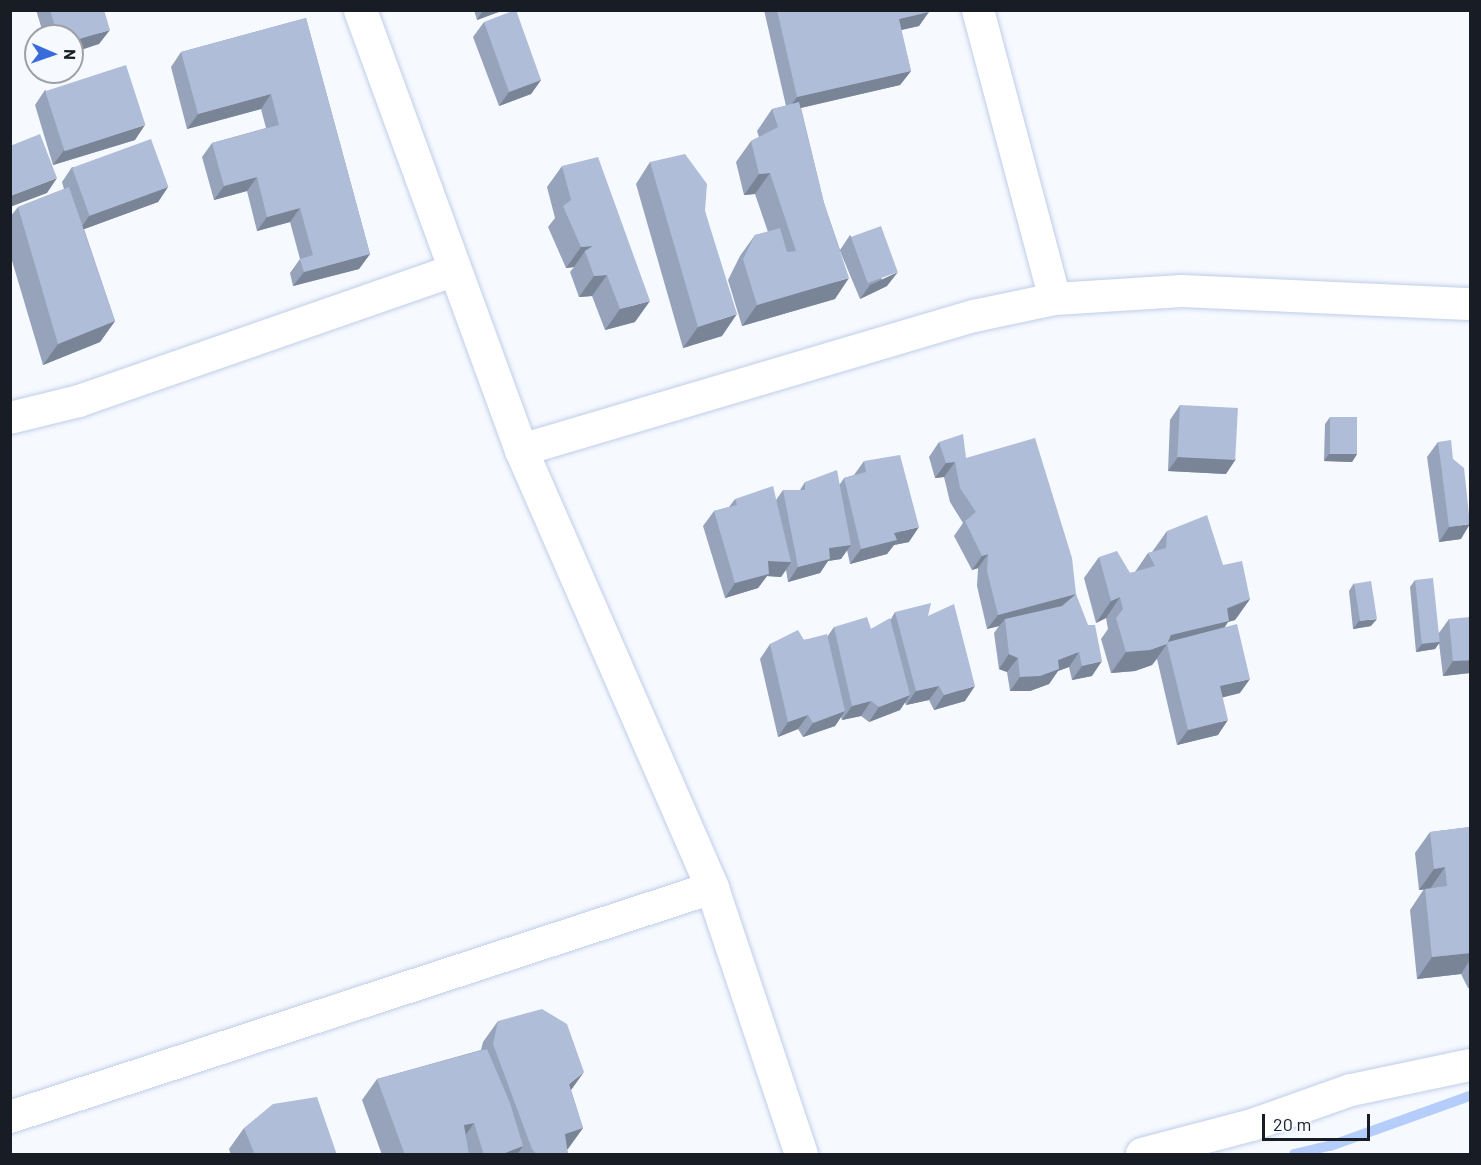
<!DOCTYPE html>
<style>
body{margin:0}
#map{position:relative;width:1481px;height:1165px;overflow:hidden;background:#f6f9fe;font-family:Barlow,sans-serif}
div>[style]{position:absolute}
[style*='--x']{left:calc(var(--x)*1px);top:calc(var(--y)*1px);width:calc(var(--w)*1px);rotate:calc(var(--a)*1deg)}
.stream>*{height:10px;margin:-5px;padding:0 5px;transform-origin:5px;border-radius:5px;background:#b5cdfb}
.roads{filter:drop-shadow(0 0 2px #c0cee8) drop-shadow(0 0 2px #c0cee8)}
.street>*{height:32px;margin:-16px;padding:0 16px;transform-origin:16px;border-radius:16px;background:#fff}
.secondary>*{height:33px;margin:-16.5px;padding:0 16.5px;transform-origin:16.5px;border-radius:16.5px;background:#fff}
.wall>*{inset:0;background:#96a3ba}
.shaded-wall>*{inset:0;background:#7a8497}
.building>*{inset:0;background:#afbdd8;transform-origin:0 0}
span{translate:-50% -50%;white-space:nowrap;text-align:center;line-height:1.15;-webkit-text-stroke:5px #f6f9fe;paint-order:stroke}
.frame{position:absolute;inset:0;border:12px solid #171c25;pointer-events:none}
.north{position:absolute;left:24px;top:24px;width:60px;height:60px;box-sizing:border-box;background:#f6f9fe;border:2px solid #9da1a7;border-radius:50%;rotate:92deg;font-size:16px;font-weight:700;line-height:24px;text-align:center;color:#171c25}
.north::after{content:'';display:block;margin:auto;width:21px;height:27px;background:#386cdb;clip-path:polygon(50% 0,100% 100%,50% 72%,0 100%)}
.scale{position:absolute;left:1262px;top:1114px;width:108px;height:27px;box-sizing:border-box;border:3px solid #171c25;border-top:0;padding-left:8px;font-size:18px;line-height:21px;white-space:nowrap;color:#171c25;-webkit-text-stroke:4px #f6f9fe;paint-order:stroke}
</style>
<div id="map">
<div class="stream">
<div style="--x:1294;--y:1154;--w:37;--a:-13"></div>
<div style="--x:1330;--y:1146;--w:149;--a:-19.7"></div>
</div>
<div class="roads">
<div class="street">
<div style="--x:978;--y:10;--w:299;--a:75.1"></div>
<div style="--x:10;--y:418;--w:71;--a:-13.8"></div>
<div style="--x:79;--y:401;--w:398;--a:-19.2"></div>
<div style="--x:521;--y:450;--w:472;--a:-16.5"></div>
<div style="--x:974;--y:316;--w:83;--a:-11.9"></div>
<div style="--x:1055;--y:299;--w:127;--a:-3.6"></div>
<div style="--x:1182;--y:291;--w:288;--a:2.6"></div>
<div style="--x:10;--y:1117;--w:738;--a:-18.07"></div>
<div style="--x:1142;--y:1154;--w:114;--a:-14.8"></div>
<div style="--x:1252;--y:1125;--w:105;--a:-19.5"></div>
<div style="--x:1351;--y:1090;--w:122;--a:-11.9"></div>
</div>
<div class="secondary">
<div style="--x:360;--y:10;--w:469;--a:69.9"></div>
<div style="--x:521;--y:450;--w:478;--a:66.4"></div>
<div style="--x:712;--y:888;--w:280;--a:71.5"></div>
</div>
</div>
<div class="wall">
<div style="clip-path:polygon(36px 10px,104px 10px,99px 44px,72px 36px,44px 36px)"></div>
<div style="clip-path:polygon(474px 10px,504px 10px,477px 20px)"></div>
<div style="clip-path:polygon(764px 10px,929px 10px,919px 26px,901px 30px,911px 71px,900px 85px,801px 108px,824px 203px,840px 250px,850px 235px,887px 286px,860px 299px,840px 251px,835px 299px,742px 326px,728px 280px,740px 256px,755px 235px,768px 232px,755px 194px,744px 195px,736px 162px,751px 141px,759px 137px,757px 131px,772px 109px,786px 106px)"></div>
<div style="clip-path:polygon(306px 18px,370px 254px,359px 269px,293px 286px,290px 273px,300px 259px,290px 222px,257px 231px,247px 191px,214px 200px,202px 157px,212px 143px,266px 128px,261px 109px,187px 129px,171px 67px,181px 52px)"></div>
<div style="clip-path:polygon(484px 22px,541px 80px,531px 94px,499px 106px,473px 37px)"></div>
<div style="clip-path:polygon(45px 90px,135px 140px,53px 165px,35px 105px)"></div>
<div style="clip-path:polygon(650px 162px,705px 211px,722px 336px,683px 348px,636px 184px)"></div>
<div style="clip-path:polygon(562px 166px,635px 322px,605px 330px,592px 296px,579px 297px,570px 272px,574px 267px,566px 268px,548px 227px,555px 218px,547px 187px)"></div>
<div style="clip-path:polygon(72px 167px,168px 187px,158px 202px,84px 229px,115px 321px,100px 342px,43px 365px,10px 254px,10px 217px,18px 207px,64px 189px,62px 182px)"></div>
<div style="clip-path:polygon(1180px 405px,1226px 474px,1168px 471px,1170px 420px)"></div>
<div style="clip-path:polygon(1330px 417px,1357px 454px,1352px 462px,1324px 461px,1325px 424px)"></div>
<div style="clip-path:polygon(939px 442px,966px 458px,1076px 594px,1092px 676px,1072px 680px,1069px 667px,1058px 671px,1049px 684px,1030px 691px,1010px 691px,1007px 672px,999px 669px,994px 633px,999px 626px,987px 629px,977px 586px,978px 568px,972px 570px,954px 536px,963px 523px,950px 502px,944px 477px,935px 478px,929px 457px)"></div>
<div style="clip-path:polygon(1438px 442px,1453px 459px,1461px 539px,1439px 542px,1427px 457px)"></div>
<div style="clip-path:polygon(864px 461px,909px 542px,894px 545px,887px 554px,850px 564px,847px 550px,841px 559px,828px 561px,820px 573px,788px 582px,786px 570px,781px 577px,767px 576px,758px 588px,725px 598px,703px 526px,714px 511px,729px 507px,735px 499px,776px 500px,783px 490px,800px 490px,805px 482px,840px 484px,844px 478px,854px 475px)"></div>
<div style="clip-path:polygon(1167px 531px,1223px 565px,1250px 599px,1235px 620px,1228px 622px,1225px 627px,1240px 693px,1222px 697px,1218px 735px,1177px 745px,1157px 659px,1152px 665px,1135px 671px,1111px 673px,1101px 639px,1108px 629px,1106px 618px,1096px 623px,1084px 578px,1099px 557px,1130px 573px,1135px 572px,1148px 553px,1152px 552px)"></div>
<div style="clip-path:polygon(1415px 580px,1439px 633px,1449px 619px,1470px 673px,1443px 676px,1439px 643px,1435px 649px,1416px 652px,1410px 587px)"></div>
<div style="clip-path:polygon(1354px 583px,1371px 626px,1353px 629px,1349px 591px)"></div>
<div style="clip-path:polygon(895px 612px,928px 616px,965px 701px,934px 710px,929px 700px,906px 705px,905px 702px,900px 710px,869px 722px,861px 716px,842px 720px,841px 717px,835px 726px,803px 737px,798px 729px,778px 737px,760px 659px,770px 644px,827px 637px,834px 627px,871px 629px,891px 619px)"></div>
<div style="clip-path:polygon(1470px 827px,1470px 988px,1468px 988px,1461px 974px,1417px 979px,1410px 910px,1424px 889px,1419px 890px,1415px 853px,1430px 832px)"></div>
<div style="clip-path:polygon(498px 1021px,571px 1090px,583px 1128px,567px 1149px,568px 1155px,382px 1155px,362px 1100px,377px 1079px,481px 1050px,483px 1042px)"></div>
<div style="clip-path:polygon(244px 1128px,337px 1155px,231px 1155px,229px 1149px)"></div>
</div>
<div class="shaded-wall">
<div style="clip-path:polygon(483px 10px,504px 10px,477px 20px)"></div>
<div style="clip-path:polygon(929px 12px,919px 26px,888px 33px,899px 19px)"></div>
<div style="clip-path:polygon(110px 30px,99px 44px,72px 53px,72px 41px)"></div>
<div style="clip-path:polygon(911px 71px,900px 85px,787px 111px,797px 97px)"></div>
<div style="clip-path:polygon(541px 80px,531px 94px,499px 106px,509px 92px)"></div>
<div style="clip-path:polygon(271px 94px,261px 109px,187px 129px,198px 114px)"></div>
<div style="clip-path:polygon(145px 125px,135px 140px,53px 165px,64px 150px)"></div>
<div style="clip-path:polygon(770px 173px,755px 194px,744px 195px,759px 174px)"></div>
<div style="clip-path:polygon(257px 177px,247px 191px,214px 200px,224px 186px)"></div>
<div style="clip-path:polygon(57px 178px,47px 193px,10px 207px,10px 196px)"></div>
<div style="clip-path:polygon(168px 187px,158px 202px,79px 231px,89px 216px)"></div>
<div style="clip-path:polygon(300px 208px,290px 222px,257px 231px,267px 217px)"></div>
<div style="clip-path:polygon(593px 246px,585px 251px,574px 267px,566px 268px,581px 247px)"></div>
<div style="clip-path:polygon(370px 254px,359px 269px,293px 286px,304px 272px)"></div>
<div style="clip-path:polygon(898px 272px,887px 286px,860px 299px,870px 285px)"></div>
<div style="clip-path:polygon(607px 275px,592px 296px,579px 297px,594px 276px)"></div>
<div style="clip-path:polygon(849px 278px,835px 299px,742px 326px,757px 305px)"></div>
<div style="clip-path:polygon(650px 301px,635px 322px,605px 330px,620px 309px)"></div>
<div style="clip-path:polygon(737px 314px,722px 336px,683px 348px,698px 327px)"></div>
<div style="clip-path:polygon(115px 321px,100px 342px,43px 365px,58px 344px)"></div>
<div style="clip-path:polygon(1329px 454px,1357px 454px,1352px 462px,1324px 461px)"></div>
<div style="clip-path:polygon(1178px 457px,1236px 459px,1226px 474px,1168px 471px)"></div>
<div style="clip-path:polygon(955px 462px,944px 477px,935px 478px,946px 463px)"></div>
<div style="clip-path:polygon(1470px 524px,1461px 539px,1439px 542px,1449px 527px)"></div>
<div style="clip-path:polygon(919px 527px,909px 542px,894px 545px,887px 554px,850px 564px,861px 549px,894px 533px)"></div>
<div style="clip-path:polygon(851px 545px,841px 559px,828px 561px,820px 573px,788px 582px,798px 567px,829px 548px)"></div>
<div style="clip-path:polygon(988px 554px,978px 568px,972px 570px,982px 556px)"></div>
<div style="clip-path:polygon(768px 561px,791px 562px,781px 577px,767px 576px,758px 588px,725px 598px,735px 583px)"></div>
<div style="clip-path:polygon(1076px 594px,1066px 609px,1005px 619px,999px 626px,987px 629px,998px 615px)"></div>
<div style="clip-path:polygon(1120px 597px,1106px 618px,1096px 623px,1111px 601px)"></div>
<div style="clip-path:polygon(1250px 599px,1235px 620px,1228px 622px,1214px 642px,1167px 644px,1152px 665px,1135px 671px,1111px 673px,1126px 652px)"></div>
<div style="clip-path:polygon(1377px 619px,1371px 626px,1353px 629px,1359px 621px)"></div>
<div style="clip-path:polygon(1440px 642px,1435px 649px,1416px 652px,1422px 644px)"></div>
<div style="clip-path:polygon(1079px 652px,1069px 667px,1058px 671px,1049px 684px,1030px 691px,1010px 691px,1020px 677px,1058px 660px)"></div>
<div style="clip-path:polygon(1009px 654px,1018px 658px,1007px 672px,999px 669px)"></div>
<div style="clip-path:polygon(1470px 660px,1470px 673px,1443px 676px,1453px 661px)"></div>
<div style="clip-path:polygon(1102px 661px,1092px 676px,1072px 680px,1082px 666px)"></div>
<div style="clip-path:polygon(1250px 679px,1240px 693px,1209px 701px,1220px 686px)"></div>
<div style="clip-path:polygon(939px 686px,929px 700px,906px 705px,916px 691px)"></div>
<div style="clip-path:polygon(975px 686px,965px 701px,934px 710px,944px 695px)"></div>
<div style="clip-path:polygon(910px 695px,900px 710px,869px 722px,879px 707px)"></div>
<div style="clip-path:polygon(871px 701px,861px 716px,842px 720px,852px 706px)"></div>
<div style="clip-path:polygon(845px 711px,835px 726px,803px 737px,813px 723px)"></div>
<div style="clip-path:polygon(808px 715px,798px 729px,778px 737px,788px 722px)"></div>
<div style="clip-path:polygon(1228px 720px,1218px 735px,1177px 745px,1188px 730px)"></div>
<div style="clip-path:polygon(1445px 867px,1430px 889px,1419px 890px,1434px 869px)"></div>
<div style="clip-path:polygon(1470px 953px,1470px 960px,1461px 974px,1417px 979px,1432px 957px)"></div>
<div style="clip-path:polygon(584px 1072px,569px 1093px,569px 1084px)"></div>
<div style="clip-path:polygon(474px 1123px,459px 1144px,464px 1125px)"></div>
<div style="clip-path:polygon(583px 1128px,568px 1149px,550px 1155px,565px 1134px)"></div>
<div style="clip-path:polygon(523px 1146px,517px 1155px,500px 1155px)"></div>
</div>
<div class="building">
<div style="clip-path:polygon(50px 10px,104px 10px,110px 30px,72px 41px,72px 36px,58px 36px)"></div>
<div style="clip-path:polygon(515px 10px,516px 10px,541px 80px,509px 92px,484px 22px)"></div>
<div style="clip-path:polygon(777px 10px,929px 10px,929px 12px,899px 19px,911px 71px,797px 97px)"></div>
<div style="clip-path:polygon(306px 18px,370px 254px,304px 272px,300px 259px,313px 255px,300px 208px,267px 217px,257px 177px,224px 186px,212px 143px,279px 125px,271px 94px,198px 114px,181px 52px)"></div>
<div style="left:126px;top:65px;width:63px;height:85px;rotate:72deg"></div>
<div style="clip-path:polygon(799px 102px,824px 203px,849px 278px,757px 305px,743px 259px,755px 235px,780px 228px,787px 252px,796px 251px,770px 173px,759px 174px,751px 141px,778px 127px,772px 109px)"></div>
<div style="clip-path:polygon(40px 134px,57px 178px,10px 196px,10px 146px)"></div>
<div style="left:151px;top:139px;width:51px;height:84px;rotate:70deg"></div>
<div style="clip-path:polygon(685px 154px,707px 184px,705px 211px,737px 314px,698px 327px,650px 162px)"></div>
<div style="clip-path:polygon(598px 157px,650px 301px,620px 309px,607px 275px,594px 276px,585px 251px,593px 246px,581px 247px,563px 206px,571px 200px,562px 166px)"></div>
<div style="clip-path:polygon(69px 187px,115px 321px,58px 344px,18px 207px)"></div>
<div style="left:881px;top:226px;width:49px;height:32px;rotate:70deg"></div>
<div style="left:1180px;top:405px;width:58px;height:52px;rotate:3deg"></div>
<div style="left:1330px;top:417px;width:27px;height:37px"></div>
<div style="clip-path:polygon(963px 434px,966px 458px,1035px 438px,1072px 558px,1076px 594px,1088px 625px,1095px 625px,1102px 661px,1082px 666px,1079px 652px,1058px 660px,1059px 669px,1040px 676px,1020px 677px,1018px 658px,1009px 654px,1005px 619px,1062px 606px,1076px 594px,998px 615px,987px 571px,988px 554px,982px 556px,965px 521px,976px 512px,960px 488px,955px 462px,946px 463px,939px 442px)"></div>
<div style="clip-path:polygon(1451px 440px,1453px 459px,1464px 468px,1470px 524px,1449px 527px,1438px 442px)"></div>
<div style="clip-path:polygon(900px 455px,919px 527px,894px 533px,897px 540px,861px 549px,844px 478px,866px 472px,864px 461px)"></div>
<div style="clip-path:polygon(837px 470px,851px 545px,829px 548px,830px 559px,798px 567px,783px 490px,805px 490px,805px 482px)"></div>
<div style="clip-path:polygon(773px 486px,791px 562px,768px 561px,769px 574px,735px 583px,714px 511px,737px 505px,735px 499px)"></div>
<div style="clip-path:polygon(1207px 515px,1223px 565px,1242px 561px,1250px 599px,1227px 608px,1229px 621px,1171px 635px,1167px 644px,1150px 650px,1126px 652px,1116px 618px,1123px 609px,1120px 597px,1111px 601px,1099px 557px,1117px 551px,1130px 573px,1155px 566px,1148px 553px,1166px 548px,1167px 531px)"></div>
<div style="left:1433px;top:578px;width:64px;height:18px;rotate:84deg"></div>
<div style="left:1371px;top:581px;width:38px;height:17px;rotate:81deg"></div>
<div style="clip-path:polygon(931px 603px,928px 616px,954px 604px,975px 686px,944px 695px,939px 686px,916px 691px,895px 612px)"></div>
<div style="clip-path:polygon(867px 617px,871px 629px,890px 618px,910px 695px,879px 707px,871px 701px,852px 706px,834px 627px)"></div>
<div style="clip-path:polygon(1470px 617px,1470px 660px,1453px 661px,1449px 619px)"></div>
<div style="clip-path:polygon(1237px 624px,1250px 679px,1220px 686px,1228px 720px,1188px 730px,1167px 644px,1168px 642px)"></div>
<div style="clip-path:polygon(798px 630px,804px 640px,827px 634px,845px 711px,813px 723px,808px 715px,788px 722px,770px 644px)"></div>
<div style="clip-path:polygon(1470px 827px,1470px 953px,1432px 957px,1425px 889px,1447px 886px,1445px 867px,1434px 869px,1430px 832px)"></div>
<div style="clip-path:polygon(542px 1009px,567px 1024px,584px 1072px,569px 1084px,583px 1128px,565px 1134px,568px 1155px,537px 1155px,532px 1149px,493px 1044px,498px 1021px)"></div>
<div style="clip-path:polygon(487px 1049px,510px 1103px,523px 1146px,500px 1155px,484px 1155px,474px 1123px,464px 1125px,469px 1155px,405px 1155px,377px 1079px)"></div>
<div style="clip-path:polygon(317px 1097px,337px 1155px,255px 1155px,244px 1128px,273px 1104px)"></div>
</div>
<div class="frame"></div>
<div class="north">N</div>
<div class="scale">20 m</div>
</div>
